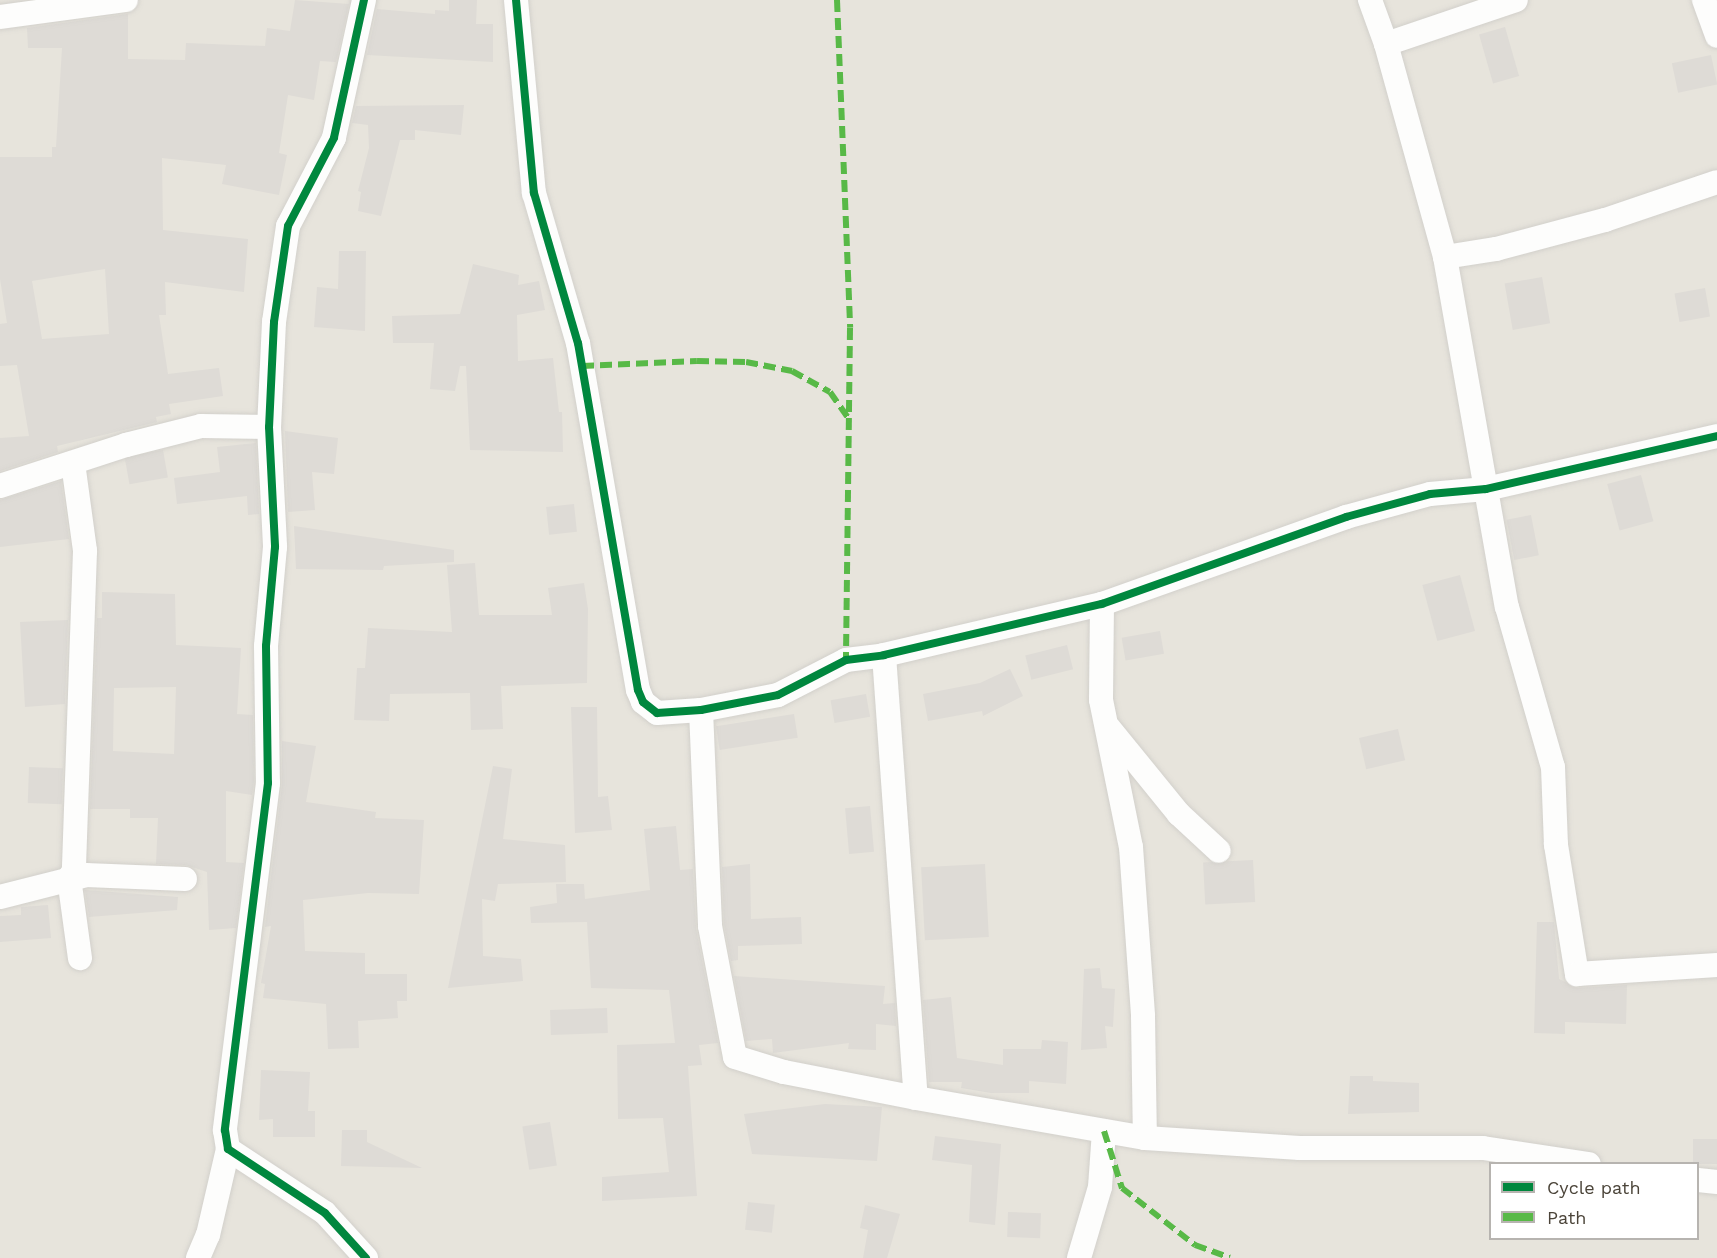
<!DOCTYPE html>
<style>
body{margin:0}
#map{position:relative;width:1717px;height:1258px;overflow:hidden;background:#f4f2ee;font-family:"Work Sans",sans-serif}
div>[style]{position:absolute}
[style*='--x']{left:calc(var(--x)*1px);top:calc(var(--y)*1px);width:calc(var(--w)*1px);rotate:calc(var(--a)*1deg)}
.residential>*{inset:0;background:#e7e4dc}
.building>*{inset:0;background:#dedbd6;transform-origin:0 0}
.roads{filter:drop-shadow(0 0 2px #d2d0cb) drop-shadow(0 0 2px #d2d0cb)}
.minor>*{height:24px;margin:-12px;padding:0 12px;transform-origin:12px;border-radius:12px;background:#fdfdfc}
.quiet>*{height:6px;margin-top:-3px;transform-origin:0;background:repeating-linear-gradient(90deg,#58b947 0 12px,transparent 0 18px)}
.cycleway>*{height:8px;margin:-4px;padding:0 4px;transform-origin:4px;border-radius:4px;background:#00873e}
span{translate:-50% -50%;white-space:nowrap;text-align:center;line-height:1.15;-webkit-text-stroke:5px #fff;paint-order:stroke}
.legend{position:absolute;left:1489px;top:1162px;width:210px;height:78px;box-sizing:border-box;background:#fff;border:2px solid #b7b4b0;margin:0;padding:8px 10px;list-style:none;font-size:18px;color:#4b4439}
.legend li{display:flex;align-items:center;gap:12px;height:30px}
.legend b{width:30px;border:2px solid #b7b4b0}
</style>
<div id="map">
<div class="residential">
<div style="clip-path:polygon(evenodd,0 0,1717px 0,1717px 1258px,0 1258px,0 0,1490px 1164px,1698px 1164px,1698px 1238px,1490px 1238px,1490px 1164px)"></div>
</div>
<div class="building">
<div style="clip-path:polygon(evenodd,295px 0,349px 4px,336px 62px,320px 61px,314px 100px,288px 95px,279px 153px,287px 155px,279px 195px,222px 184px,226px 165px,162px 158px,163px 230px,248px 239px,244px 292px,165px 282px,166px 315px,159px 315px,168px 374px,219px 368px,223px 396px,169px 404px,171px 414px,156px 417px,157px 422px,57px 446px,58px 452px,0 471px,0 438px,29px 436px,17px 365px,0 366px,0 324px,7px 323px,0 279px,0 157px,52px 157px,52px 147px,56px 147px,62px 48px,28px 48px,27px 28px,128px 14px,128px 59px,185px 60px,186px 43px,265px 46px,267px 28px,290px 31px,295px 0,105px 269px,109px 334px,42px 339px,32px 281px,105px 269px)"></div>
<div style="clip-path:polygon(449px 0,477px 0,476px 24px,493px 24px,493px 62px,367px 55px,377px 9px,435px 14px,435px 10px,449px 11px)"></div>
<div style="left:1505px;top:27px;width:51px;height:27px;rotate:74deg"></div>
<div style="left:1711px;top:55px;width:30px;height:40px;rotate:78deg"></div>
<div style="clip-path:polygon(464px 105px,461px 135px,415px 130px,415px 140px,400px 140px,381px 216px,358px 211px,361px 192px,358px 191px,369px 148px,368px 125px,352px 123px,356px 106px)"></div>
<div style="clip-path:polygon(339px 251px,366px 251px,365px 331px,314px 327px,317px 287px,338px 289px)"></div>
<div style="clip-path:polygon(473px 264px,519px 275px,518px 285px,539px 281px,545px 310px,517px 315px,518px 361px,553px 358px,559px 412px,562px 412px,563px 452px,470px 450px,466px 366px,460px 366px,455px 391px,430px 389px,434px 343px,393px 343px,392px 316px,460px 314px)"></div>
<div style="left:1542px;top:277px;width:47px;height:38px;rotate:80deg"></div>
<div style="left:1705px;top:288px;width:29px;height:31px;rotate:80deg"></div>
<div style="clip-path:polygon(285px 431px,338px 438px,334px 474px,312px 472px,315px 510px,288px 512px)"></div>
<div style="clip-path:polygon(256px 443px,259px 514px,248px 515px,247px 496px,177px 504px,174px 478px,220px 472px,217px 447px)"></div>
<div style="left:163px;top:450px;width:28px;height:39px;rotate:80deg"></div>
<div style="left:1641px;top:475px;width:48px;height:35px;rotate:75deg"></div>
<div style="clip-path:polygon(61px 481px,69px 539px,0 547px,0 500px)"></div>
<div style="left:574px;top:504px;width:28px;height:28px;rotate:84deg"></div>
<div style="left:1531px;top:515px;width:41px;height:25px;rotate:79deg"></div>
<div style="clip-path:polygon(294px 526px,454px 550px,454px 562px,384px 566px,383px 570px,296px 569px)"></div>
<div style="clip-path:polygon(475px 563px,479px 615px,552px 615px,548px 588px,584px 583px,588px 609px,587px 683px,501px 686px,503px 729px,471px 730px,470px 693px,390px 694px,389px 721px,354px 720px,357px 668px,365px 668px,368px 628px,452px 632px,447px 565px)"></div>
<div style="left:1460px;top:575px;width:58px;height:39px;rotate:75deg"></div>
<div style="clip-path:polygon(evenodd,102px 592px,175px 594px,176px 645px,241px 648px,237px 714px,253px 715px,254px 782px,252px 795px,226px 791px,226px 862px,244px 863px,236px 928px,209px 930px,207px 872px,186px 865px,156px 864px,158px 818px,130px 818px,130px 809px,90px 809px,97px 618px,102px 618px,102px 592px,176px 687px,174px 754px,113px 751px,114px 688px,176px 687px)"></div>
<div style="clip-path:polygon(68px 620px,65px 704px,25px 707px,20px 622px)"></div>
<div style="left:1160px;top:631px;width:23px;height:39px;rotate:80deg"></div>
<div style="left:1067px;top:645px;width:25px;height:43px;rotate:76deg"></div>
<div style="clip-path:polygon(1010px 669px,1023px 696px,983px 716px,982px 711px,928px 721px,923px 694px,980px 683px)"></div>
<div style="left:866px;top:694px;width:23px;height:36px;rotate:80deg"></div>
<div style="clip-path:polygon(571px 707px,597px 707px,598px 797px,608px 796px,612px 830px,575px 833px)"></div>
<div style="left:794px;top:714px;width:24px;height:79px;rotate:81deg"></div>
<div style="left:1398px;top:729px;width:32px;height:40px;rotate:77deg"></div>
<div style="clip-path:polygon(282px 741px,316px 746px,306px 802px,376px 812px,375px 818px,424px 820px,419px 894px,368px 893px,303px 900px,305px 951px,365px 953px,365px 974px,407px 974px,407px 1001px,397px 1001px,398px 1018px,358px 1021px,359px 1048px,328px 1049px,326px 1004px,263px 998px,265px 984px,261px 983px,271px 926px,265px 927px,282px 785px)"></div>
<div style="clip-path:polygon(493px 766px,512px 769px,503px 839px,565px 845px,566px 882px,498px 884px,495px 901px,482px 899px,483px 956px,521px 959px,523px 981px,448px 988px)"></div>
<div style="left:29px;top:767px;width:34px;height:36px;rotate:2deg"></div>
<div style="left:870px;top:806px;width:46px;height:25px;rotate:85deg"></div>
<div style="clip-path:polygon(676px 826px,680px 870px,693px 869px,696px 929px,718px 1043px,699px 1045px,702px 1065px,688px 1066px,697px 1196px,602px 1201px,602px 1177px,669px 1172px,663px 1118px,618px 1119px,617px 1045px,675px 1043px,669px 990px,591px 988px,587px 922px,531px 923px,530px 907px,557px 903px,556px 884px,584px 884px,585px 899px,650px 890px,644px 829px)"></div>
<div style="left:1253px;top:860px;width:42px;height:50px;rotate:87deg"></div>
<div style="clip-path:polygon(750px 864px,751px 919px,801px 917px,802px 944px,738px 946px,738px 960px,731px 961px,724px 924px,722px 867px)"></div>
<div style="left:985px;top:864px;width:73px;height:64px;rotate:87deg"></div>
<div style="clip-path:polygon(85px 890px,178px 897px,177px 910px,89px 917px)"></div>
<div style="clip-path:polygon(48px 905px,51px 938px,0 942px,0 916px,21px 915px,21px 907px)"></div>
<div style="clip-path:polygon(1537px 922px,1554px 922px,1559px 979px,1577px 988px,1627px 985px,1626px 1024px,1565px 1022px,1565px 1034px,1534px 1033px)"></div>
<div style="clip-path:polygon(1100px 968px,1102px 988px,1115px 989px,1113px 1027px,1105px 1026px,1107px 1048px,1081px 1050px,1084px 969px)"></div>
<div style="clip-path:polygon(734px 976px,885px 986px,883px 1004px,895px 1003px,896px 1026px,876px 1024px,876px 1050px,848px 1049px,849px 1043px,773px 1053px,772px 1039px,746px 1041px)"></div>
<div style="clip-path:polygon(951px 997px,957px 1058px,1003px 1065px,1003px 1049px,1041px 1049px,1042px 1040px,1068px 1042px,1066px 1084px,1029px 1081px,1029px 1093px,991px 1093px,961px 1088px,962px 1082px,929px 1082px,923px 1000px)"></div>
<div style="left:607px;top:1008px;width:25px;height:57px;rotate:88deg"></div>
<div style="clip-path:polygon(261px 1070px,310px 1072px,308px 1111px,315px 1111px,315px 1137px,273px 1137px,273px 1119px,259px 1120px)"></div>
<div style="clip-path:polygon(1350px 1076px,1373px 1076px,1373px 1081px,1419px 1083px,1419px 1112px,1348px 1114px)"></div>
<div style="clip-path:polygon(825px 1104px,882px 1107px,877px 1161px,752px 1154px,744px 1114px)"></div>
<div style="left:550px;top:1122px;width:44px;height:28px;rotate:81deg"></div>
<div style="clip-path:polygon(342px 1130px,367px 1130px,367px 1142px,422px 1168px,341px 1166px)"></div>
<div style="clip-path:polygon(935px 1136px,1001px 1144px,995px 1225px,969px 1222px,972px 1165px,932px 1160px)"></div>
<div style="left:1693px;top:1139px;width:24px;height:25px"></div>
<div style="left:748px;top:1202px;width:27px;height:28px;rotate:6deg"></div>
<div style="clip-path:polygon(865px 1205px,900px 1214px,887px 1258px,863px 1258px,868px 1230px,860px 1228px)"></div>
<div style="left:1008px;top:1212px;width:33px;height:25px;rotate:2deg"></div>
</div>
<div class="roads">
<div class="minor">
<div style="--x:364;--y:0;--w:141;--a:102.3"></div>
<div style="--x:334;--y:138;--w:99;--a:117.6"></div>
<div style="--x:288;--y:226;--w:97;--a:98.3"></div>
<div style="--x:274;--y:322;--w:105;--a:92.7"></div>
<div style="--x:269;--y:427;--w:120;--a:87.1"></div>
<div style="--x:275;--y:547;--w:99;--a:95.2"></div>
<div style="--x:266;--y:646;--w:137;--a:89.2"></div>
<div style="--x:268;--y:783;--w:350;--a:97.1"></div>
<div style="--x:225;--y:1130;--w:19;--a:81"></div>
<div style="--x:228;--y:1149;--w:116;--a:33.4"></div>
<div style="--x:325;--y:1213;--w:61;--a:47.7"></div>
<div style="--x:516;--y:0;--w:194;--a:84.7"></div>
<div style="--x:534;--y:193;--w:156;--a:73.7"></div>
<div style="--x:578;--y:343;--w:352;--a:80.2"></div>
<div style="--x:638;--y:690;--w:13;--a:67"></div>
<div style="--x:643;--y:702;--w:18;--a:38"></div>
<div style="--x:657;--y:713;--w:44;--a:-3.9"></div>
<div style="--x:701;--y:710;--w:78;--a:-11"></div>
<div style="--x:778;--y:695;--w:76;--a:-27.2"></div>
<div style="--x:846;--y:660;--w:38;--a:-7"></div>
<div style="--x:884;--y:655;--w:224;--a:-13.2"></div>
<div style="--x:1102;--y:604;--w:259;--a:-19.6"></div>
<div style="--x:1346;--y:517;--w:87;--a:-15.3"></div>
<div style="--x:1430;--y:494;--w:56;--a:-5.1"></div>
<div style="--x:1486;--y:489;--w:237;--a:-12.9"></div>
<div style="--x:1370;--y:0;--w:47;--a:70"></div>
<div style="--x:1386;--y:44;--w:221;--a:74.5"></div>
<div style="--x:1445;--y:257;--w:355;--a:80"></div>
<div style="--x:1507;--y:607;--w:166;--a:74"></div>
<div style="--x:1553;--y:767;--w:78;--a:87.8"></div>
<div style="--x:1556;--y:845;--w:131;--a:80.8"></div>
<div style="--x:1577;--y:974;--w:140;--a:-3.7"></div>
<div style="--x:1704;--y:0;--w:38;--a:70"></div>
<div style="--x:0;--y:17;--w:127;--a:-7.7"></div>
<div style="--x:1386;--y:44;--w:137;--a:-18.7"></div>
<div style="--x:1445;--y:257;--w:52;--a:-8.9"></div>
<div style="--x:1496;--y:249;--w:113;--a:-14.9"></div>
<div style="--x:1605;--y:220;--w:118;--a:-18.7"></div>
<div style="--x:73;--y:463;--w:89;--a:82.2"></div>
<div style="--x:85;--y:551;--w:320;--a:92"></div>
<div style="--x:74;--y:871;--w:9;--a:126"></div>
<div style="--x:69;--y:878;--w:81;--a:82.2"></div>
<div style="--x:0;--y:486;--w:133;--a:-18"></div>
<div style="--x:126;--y:445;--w:77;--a:-14.2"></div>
<div style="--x:201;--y:426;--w:68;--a:0.8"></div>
<div style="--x:1102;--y:604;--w:96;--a:90.6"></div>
<div style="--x:1101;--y:700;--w:150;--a:78.5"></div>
<div style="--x:1131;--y:847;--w:169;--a:85.9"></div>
<div style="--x:1143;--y:1016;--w:122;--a:89.1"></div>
<div style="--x:884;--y:655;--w:444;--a:85.9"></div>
<div style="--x:701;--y:710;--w:216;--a:87.6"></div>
<div style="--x:710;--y:926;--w:133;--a:79.2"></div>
<div style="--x:735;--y:1057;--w:51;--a:17"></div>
<div style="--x:784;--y:1072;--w:135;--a:11.1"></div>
<div style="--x:916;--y:1098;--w:232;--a:9.9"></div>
<div style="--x:1145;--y:1138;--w:155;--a:3.7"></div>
<div style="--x:1300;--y:1148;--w:183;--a:0"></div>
<div style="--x:1483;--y:1148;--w:107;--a:8.6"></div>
<div style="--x:1109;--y:728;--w:111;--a:50.9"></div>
<div style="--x:1179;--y:814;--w:54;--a:42.8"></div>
<div style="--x:0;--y:897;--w:89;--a:-14.3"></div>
<div style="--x:86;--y:875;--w:99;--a:2.3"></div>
<div style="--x:1698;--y:1180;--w:19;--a:6"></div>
<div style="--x:198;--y:1258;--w:25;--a:-67"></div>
<div style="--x:208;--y:1235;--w:88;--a:-76.9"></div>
<div style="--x:1079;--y:1258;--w:74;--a:-73.5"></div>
<div style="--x:1100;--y:1187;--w:56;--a:-85.9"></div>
</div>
</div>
<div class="quiet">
<div style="--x:837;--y:0;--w:328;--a:87.7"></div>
<div style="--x:850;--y:328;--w:332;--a:90.7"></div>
<div style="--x:582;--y:366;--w:115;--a:-2.5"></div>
<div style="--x:697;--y:361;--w:49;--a:1.2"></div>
<div style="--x:746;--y:362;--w:47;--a:11.1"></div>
<div style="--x:792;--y:371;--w:43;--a:28.9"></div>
<div style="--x:830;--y:392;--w:33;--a:55"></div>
<div style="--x:1104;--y:1131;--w:60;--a:72.5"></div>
<div style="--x:1122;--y:1188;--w:93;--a:38"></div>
<div style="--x:1195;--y:1245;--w:37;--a:20"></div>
</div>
<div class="cycleway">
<div style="--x:364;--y:0;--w:141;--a:102.3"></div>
<div style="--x:334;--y:138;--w:99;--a:117.6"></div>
<div style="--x:288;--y:226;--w:97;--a:98.3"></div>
<div style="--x:274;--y:322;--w:105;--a:92.7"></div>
<div style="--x:269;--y:427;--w:120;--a:87.1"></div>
<div style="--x:275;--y:547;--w:99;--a:95.2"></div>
<div style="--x:266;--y:646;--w:137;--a:89.2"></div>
<div style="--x:268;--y:783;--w:350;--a:97.1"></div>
<div style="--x:225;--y:1130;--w:19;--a:81"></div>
<div style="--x:228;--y:1149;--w:116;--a:33.4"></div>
<div style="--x:325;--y:1213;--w:61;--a:47.7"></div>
<div style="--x:516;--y:0;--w:194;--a:84.7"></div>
<div style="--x:534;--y:193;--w:156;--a:73.7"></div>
<div style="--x:578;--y:343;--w:352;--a:80.2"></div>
<div style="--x:638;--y:690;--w:13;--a:67"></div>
<div style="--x:643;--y:702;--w:18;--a:38"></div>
<div style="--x:657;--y:713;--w:44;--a:-3.9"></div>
<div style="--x:701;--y:710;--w:78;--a:-11"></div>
<div style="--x:778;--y:695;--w:76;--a:-27.2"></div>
<div style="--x:846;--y:660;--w:38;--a:-7"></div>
<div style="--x:884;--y:655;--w:224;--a:-13.2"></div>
<div style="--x:1102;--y:604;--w:259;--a:-19.6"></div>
<div style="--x:1346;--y:517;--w:87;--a:-15.3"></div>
<div style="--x:1430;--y:494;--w:56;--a:-5.1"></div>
<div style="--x:1486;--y:489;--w:237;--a:-12.9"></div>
</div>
<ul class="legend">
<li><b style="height:8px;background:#00873e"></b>Cycle path</li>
<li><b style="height:8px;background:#58b947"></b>Path</li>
</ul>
</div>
